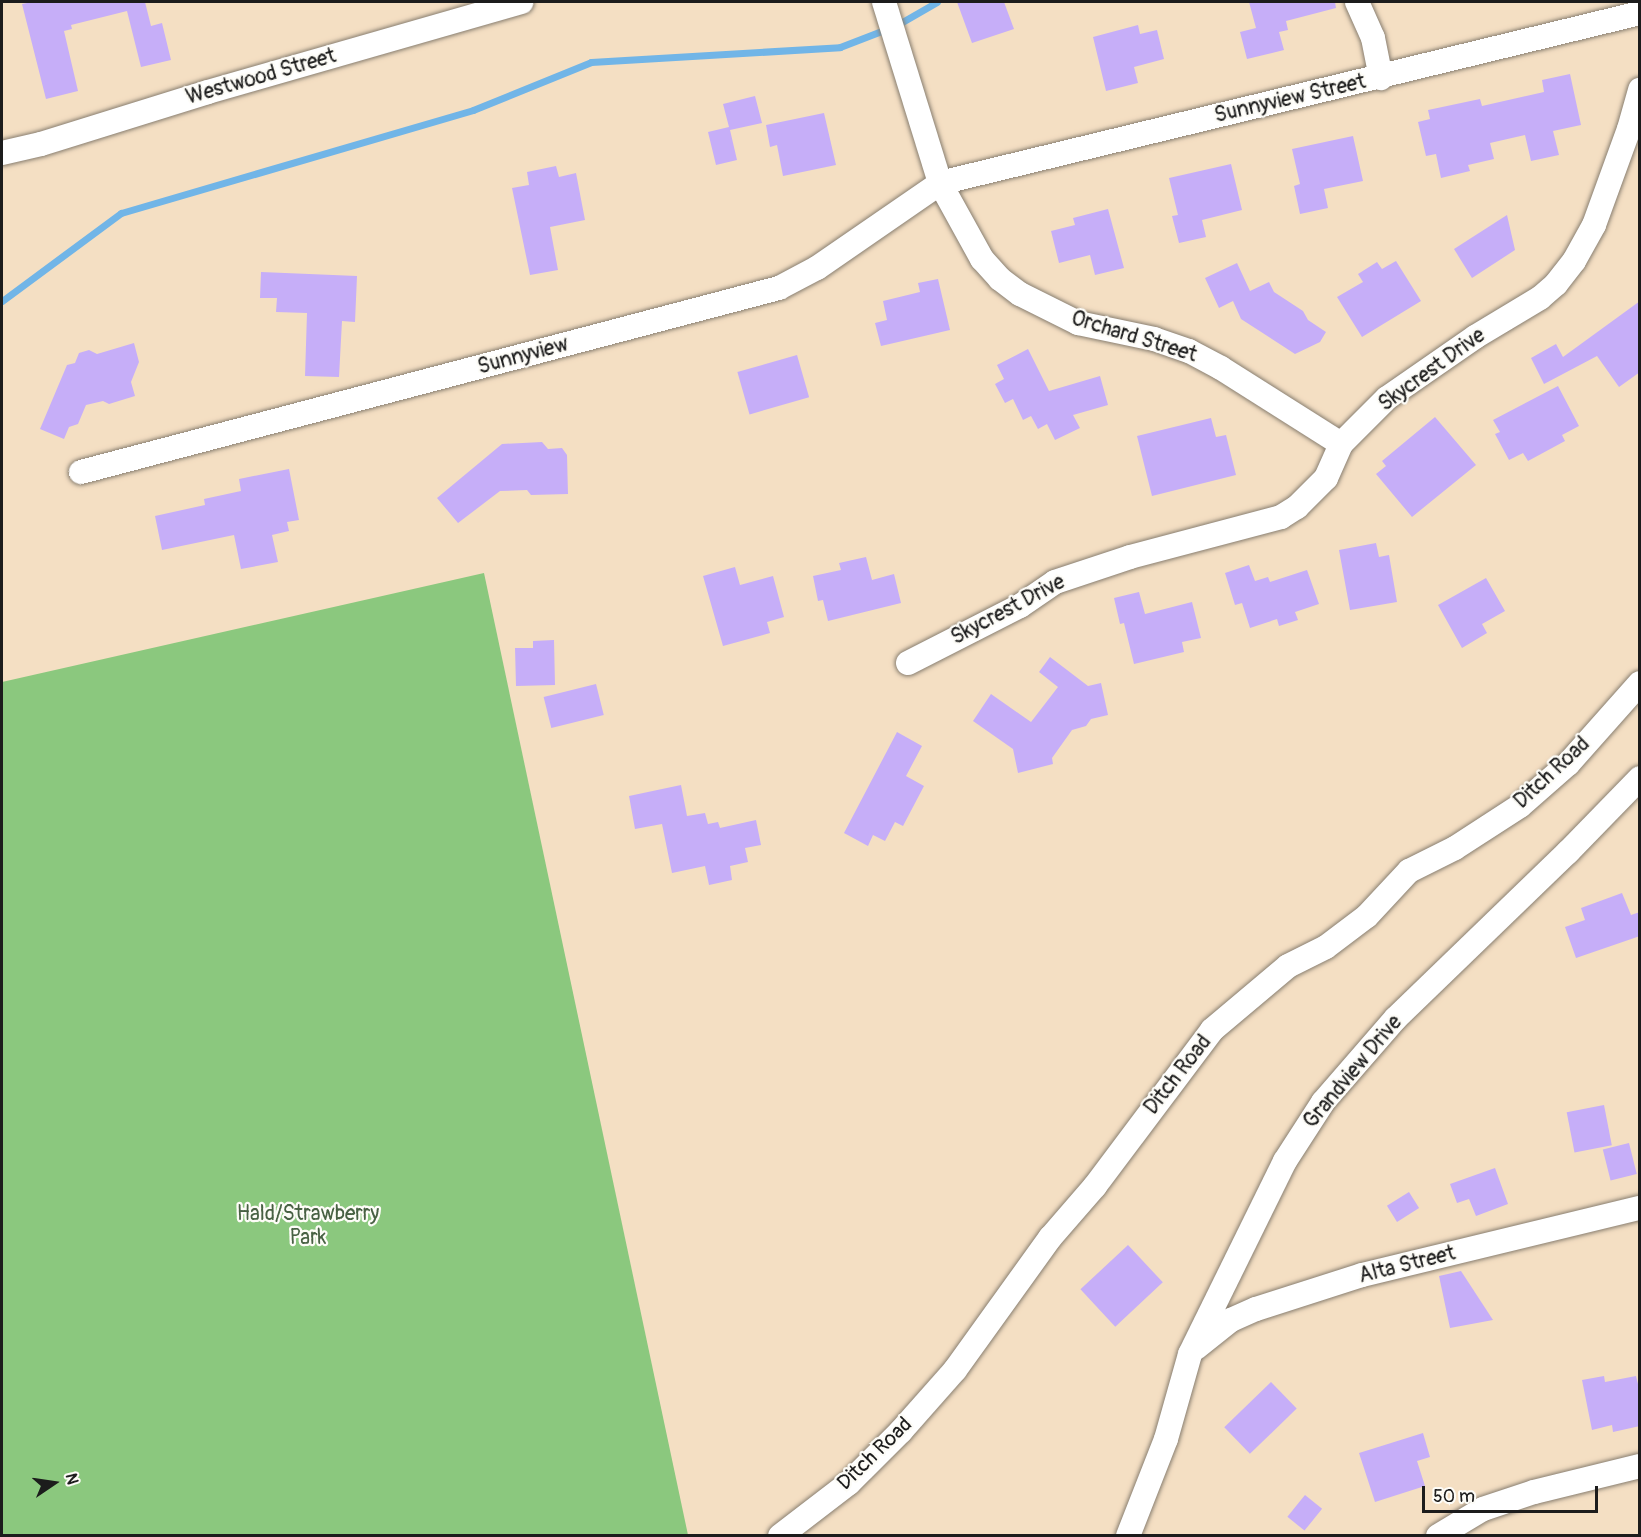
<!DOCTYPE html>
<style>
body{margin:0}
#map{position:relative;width:1641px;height:1537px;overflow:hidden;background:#f4dfc3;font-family:Pangolin,sans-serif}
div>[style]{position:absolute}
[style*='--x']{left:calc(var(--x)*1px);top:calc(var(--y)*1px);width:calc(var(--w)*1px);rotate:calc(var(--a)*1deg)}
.green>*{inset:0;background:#8bc87e}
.stream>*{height:7px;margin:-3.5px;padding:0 3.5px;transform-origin:3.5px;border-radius:3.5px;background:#71b5e7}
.building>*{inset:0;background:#c6aef8;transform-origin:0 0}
.roads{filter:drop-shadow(0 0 2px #887e70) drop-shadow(0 0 2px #887e70)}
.minor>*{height:24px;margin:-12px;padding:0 12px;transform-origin:12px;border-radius:12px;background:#fff}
span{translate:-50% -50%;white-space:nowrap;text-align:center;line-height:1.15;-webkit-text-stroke:4.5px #fdfcf7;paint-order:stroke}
.street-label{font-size:21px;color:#1c1c1c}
.park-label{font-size:21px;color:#486143}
.frame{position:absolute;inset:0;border:3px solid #1c1c1c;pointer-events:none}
.north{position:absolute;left:24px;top:1453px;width:60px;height:60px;-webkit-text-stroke:4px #fdfcf7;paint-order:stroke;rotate:77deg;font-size:16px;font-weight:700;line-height:24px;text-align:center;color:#1c1c1c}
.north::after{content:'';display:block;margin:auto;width:21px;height:27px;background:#1c1c1c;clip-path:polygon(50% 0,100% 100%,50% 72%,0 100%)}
.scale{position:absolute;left:1422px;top:1486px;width:176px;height:27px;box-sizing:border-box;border:3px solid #1c1c1c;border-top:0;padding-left:8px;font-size:18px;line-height:21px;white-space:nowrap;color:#1c1c1c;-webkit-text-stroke:4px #fdfcf7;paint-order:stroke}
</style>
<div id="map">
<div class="green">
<div style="clip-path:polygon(484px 573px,688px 1535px,2px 1535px,2px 682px)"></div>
</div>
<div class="stream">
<div style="--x:897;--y:25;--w:46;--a:-29.9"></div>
<div style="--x:2;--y:301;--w:148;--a:-36.5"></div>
<div style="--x:121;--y:213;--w:367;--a:-16.3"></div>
<div style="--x:473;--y:110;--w:127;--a:-22.1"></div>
<div style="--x:591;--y:62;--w:249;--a:-3.4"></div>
<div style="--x:840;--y:47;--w:50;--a:-21"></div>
</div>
<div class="building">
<div style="clip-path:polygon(32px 2px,145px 2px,151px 26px,162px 23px,171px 60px,141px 67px,127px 11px,71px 25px,72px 29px,64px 31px,78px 91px,46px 99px,22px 4px)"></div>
<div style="clip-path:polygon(957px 2px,1004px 2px,1014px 29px,972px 43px)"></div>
<div style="clip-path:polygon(1249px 2px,1335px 2px,1336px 8px,1286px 21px,1288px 30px,1279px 32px,1284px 50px,1247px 59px,1240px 32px,1256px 28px)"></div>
<div style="clip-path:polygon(1138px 25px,1140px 34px,1157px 30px,1164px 59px,1134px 67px,1138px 83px,1106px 91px,1093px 37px)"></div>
<div style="clip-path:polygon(1570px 74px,1581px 125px,1553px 131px,1559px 155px,1531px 161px,1525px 135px,1490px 143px,1494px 159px,1468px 165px,1470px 171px,1441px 178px,1436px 154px,1426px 156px,1418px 122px,1430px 119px,1428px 110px,1480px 99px,1482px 106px,1544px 92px,1542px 80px)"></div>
<div style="clip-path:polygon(755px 96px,762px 123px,730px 130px,737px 160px,716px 165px,708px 132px,729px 127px,723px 104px)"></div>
<div style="clip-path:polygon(824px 113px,836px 165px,783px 176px,777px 145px,770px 147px,766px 125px)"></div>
<div style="clip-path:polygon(1353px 136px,1363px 181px,1324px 189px,1328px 208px,1300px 214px,1294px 186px,1300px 184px,1292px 149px)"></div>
<div style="clip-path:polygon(1231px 164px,1242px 210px,1202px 220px,1206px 237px,1179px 243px,1172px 216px,1178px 215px,1169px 178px)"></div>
<div style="clip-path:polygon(556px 166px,559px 177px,576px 173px,585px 220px,550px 227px,558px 270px,530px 275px,512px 188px,529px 185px,527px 172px)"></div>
<div style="clip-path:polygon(1108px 209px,1124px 268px,1095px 275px,1090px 255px,1059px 263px,1051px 231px,1075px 225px,1073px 218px)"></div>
<div style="clip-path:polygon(1507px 215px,1515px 250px,1472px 278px,1454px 249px)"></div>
<div style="clip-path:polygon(1396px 261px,1421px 301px,1362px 337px,1337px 297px,1363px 282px,1358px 274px,1377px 262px,1382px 269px)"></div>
<div style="clip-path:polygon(1237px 263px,1250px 291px,1269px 282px,1274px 292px,1303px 311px,1308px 320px,1326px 332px,1320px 342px,1295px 354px,1241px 319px,1233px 301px,1219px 308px,1205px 278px)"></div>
<div style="clip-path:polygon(261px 272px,357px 276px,355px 322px,342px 321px,339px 377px,305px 376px,307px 313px,276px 312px,277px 298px,260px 298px)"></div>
<div style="clip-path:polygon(938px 279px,950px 330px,881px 346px,875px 323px,887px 320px,883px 301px,920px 292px,918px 283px)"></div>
<div style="clip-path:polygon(1640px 301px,1640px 372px,1619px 387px,1597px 356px,1544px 384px,1531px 358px,1556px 344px,1563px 357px)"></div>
<div style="clip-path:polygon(134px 343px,139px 362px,131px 382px,135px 396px,109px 404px,103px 401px,86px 405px,78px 424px,69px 427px,64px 439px,40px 429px,67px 365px,75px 363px,79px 353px,89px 350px,97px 354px)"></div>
<div style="clip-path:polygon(1028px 349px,1049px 391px,1100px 376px,1108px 405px,1073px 415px,1080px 428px,1055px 440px,1047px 424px,1038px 429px,1031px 416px,1023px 420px,1013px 399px,1005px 403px,995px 384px,1004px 379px,997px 365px)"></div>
<div style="left:797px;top:355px;width:44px;height:62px;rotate:74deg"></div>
<div style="clip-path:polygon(1558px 386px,1579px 426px,1562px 435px,1565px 441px,1528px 461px,1523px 453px,1509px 460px,1495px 434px,1500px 432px,1493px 420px)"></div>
<div style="clip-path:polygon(1435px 417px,1476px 465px,1412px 517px,1376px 474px,1386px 466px,1382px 461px)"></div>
<div style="clip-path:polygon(1211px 418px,1216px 437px,1226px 435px,1236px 475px,1152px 496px,1137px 436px)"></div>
<div style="clip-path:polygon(542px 442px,548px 449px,562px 448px,567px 455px,568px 494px,531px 495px,527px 490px,500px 491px,458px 523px,437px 498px,502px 444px)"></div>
<div style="clip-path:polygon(289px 469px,299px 520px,287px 522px,289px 531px,272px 535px,278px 562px,241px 569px,234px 535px,162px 550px,155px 516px,205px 505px,204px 499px,241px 491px,239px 479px)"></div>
<div style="clip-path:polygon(1376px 543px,1379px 557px,1389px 555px,1397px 602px,1350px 610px,1339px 550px)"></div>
<div style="clip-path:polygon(866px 557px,872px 580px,894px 574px,901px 603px,828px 621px,823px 600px,818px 601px,813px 576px,841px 570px,839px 563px)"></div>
<div style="clip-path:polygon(1249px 565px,1255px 581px,1268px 577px,1270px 582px,1307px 570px,1319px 604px,1295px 612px,1298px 620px,1279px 626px,1277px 619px,1250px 628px,1242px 603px,1235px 605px,1225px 573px)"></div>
<div style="clip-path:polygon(735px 567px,740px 585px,773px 576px,784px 617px,767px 622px,770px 633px,723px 646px,703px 576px)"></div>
<div style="clip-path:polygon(1486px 578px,1505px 611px,1482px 624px,1487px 633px,1462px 648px,1438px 605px)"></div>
<div style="clip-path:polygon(1139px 592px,1145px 614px,1192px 602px,1201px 638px,1182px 642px,1184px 652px,1134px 664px,1124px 623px,1120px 624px,1114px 598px)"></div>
<div style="clip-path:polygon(554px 640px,555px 685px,516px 686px,515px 648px,533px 648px,533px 641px)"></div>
<div style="clip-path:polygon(1050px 657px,1088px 686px,1101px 683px,1108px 715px,1091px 719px,1086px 726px,1072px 730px,1052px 758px,1053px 764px,1018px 773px,1013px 749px,973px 721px,991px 694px,1031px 722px,1058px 687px,1039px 672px)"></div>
<div style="left:596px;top:684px;width:32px;height:54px;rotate:76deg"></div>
<div style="clip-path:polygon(897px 732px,922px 746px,906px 776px,924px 786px,903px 826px,895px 822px,885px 841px,873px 835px,868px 846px,844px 833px)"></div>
<div style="clip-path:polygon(681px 785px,687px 816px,705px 813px,708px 824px,718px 822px,720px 828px,756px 820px,761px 845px,745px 848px,748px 862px,730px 866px,732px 880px,709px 885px,705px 866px,672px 873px,662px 824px,635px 829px,629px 796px)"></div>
<div style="clip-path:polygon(1622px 893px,1631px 915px,1640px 912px,1640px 936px,1576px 958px,1565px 927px,1585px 920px,1581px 908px)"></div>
<div style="left:1604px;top:1105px;width:41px;height:38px;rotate:79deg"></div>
<div style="left:1629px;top:1143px;width:32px;height:27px;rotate:76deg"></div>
<div style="clip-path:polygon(1495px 1168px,1508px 1204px,1476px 1216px,1469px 1199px,1457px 1203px,1450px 1184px)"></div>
<div style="left:1409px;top:1192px;width:19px;height:26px;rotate:58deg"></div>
<div style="left:1128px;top:1245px;width:51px;height:65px;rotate:47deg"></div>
<div style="clip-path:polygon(1461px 1271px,1493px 1320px,1450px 1328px,1439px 1276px)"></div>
<div style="clip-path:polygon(1604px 1376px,1605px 1382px,1636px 1376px,1640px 1392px,1640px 1426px,1613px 1432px,1612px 1425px,1592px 1430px,1582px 1380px)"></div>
<div style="left:1271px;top:1382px;width:37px;height:65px;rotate:46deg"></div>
<div style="clip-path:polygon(1423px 1433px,1430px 1457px,1417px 1461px,1425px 1486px,1375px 1502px,1359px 1453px)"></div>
<div style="left:1305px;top:1495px;width:22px;height:28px;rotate:39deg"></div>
</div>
<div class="roads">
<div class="minor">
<div style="--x:884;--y:2;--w:189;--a:72.8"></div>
<div style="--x:940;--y:183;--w:87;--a:61.1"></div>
<div style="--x:982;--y:259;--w:27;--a:48"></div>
<div style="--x:1000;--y:279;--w:25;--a:37"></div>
<div style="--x:1020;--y:294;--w:65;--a:26.6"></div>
<div style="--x:1078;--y:323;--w:78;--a:11.9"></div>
<div style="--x:1154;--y:339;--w:37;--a:19"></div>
<div style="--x:1189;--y:351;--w:36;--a:28"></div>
<div style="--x:1221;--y:368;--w:142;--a:32.3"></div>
<div style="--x:1357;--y:2;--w:39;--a:66"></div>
<div style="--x:1373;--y:38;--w:41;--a:78.7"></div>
<div style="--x:2;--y:153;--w:40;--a:-13"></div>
<div style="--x:41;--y:144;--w:175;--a:-17.3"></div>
<div style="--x:208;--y:92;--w:326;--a:-16"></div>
<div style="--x:81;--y:472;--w:722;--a:-14.77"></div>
<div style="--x:779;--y:288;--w:43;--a:-27.8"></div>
<div style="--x:817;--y:268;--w:150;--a:-34.6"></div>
<div style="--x:940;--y:183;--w:720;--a:-13.65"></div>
<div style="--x:908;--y:663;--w:126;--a:-27"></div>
<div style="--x:1020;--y:606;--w:42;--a:-34.4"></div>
<div style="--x:1055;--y:582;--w:79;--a:-18.4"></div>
<div style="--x:1130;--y:557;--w:156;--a:-14.8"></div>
<div style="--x:1281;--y:517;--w:19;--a:-32"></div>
<div style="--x:1297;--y:507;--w:41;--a:-45"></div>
<div style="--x:1326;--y:478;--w:37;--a:-66"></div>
<div style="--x:1341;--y:444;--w:65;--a:-45"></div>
<div style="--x:1387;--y:398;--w:107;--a:-34.7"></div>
<div style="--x:1475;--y:337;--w:76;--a:-31"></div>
<div style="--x:1540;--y:298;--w:21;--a:-41"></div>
<div style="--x:1556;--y:284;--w:29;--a:-52"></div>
<div style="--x:1574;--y:261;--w:41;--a:-60.9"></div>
<div style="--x:1594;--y:225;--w:102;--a:-70"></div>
<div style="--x:1629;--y:129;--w:41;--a:-74.2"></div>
<div style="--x:1196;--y:1348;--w:45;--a:-38.7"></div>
<div style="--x:1231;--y:1320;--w:27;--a:-24"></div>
<div style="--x:1256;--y:1309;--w:111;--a:-17.8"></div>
<div style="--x:1362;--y:1275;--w:286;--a:-13.6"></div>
<div style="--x:780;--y:1536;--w:87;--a:-37.5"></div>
<div style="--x:849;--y:1483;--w:74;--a:-45"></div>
<div style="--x:901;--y:1431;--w:81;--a:-48.5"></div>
<div style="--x:955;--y:1370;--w:163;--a:-54.3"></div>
<div style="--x:1050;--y:1238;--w:69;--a:-49.1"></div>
<div style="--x:1095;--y:1186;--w:195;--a:-53.1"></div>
<div style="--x:1212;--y:1030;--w:99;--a:-40.1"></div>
<div style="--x:1288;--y:966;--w:42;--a:-26.6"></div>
<div style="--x:1326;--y:947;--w:51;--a:-37.1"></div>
<div style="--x:1367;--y:916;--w:62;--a:-47"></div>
<div style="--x:1409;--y:871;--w:51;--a:-26.6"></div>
<div style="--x:1455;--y:848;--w:77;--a:-32.9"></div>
<div style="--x:1520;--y:806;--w:64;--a:-41.2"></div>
<div style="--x:1568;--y:764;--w:108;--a:-48.4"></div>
<div style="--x:1128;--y:1536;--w:104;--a:-68.6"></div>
<div style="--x:1166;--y:1439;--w:88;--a:-74.2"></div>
<div style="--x:1190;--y:1354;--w:215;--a:-63.8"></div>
<div style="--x:1285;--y:1161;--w:70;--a:-57.2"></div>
<div style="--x:1323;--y:1102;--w:111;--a:-49"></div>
<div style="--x:1396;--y:1018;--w:239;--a:-44"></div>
<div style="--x:1568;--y:852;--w:103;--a:-45.8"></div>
<div style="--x:1438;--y:1536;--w:52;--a:-31"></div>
<div style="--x:1483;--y:1509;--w:54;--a:-18.4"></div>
<div style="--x:1534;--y:1492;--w:109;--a:-13.8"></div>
</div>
</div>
<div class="street-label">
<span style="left:261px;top:77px;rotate:-16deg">Westwood Street</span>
<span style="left:1290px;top:99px;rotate:-13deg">Sunnyview Street</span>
<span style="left:1134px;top:337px;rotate:17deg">Orchard Street</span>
<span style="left:523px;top:356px;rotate:-15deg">Sunnyview</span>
<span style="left:1432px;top:370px;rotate:-36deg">Skycrest Drive</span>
<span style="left:1008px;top:610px;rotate:-28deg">Skycrest Drive</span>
<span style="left:1552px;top:773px;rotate:-43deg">Ditch Road</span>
<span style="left:1353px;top:1072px;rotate:-50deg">Grandview Drive</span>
<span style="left:1178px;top:1075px;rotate:-52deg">Ditch Road</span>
<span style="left:1407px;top:1265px;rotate:-14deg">Alta Street</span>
<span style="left:875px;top:1454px;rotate:-44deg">Ditch Road</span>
</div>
<div class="park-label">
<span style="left:308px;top:1226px">Hald/Strawberry<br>Park</span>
</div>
<div class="frame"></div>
<div class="north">N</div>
<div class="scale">50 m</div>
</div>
